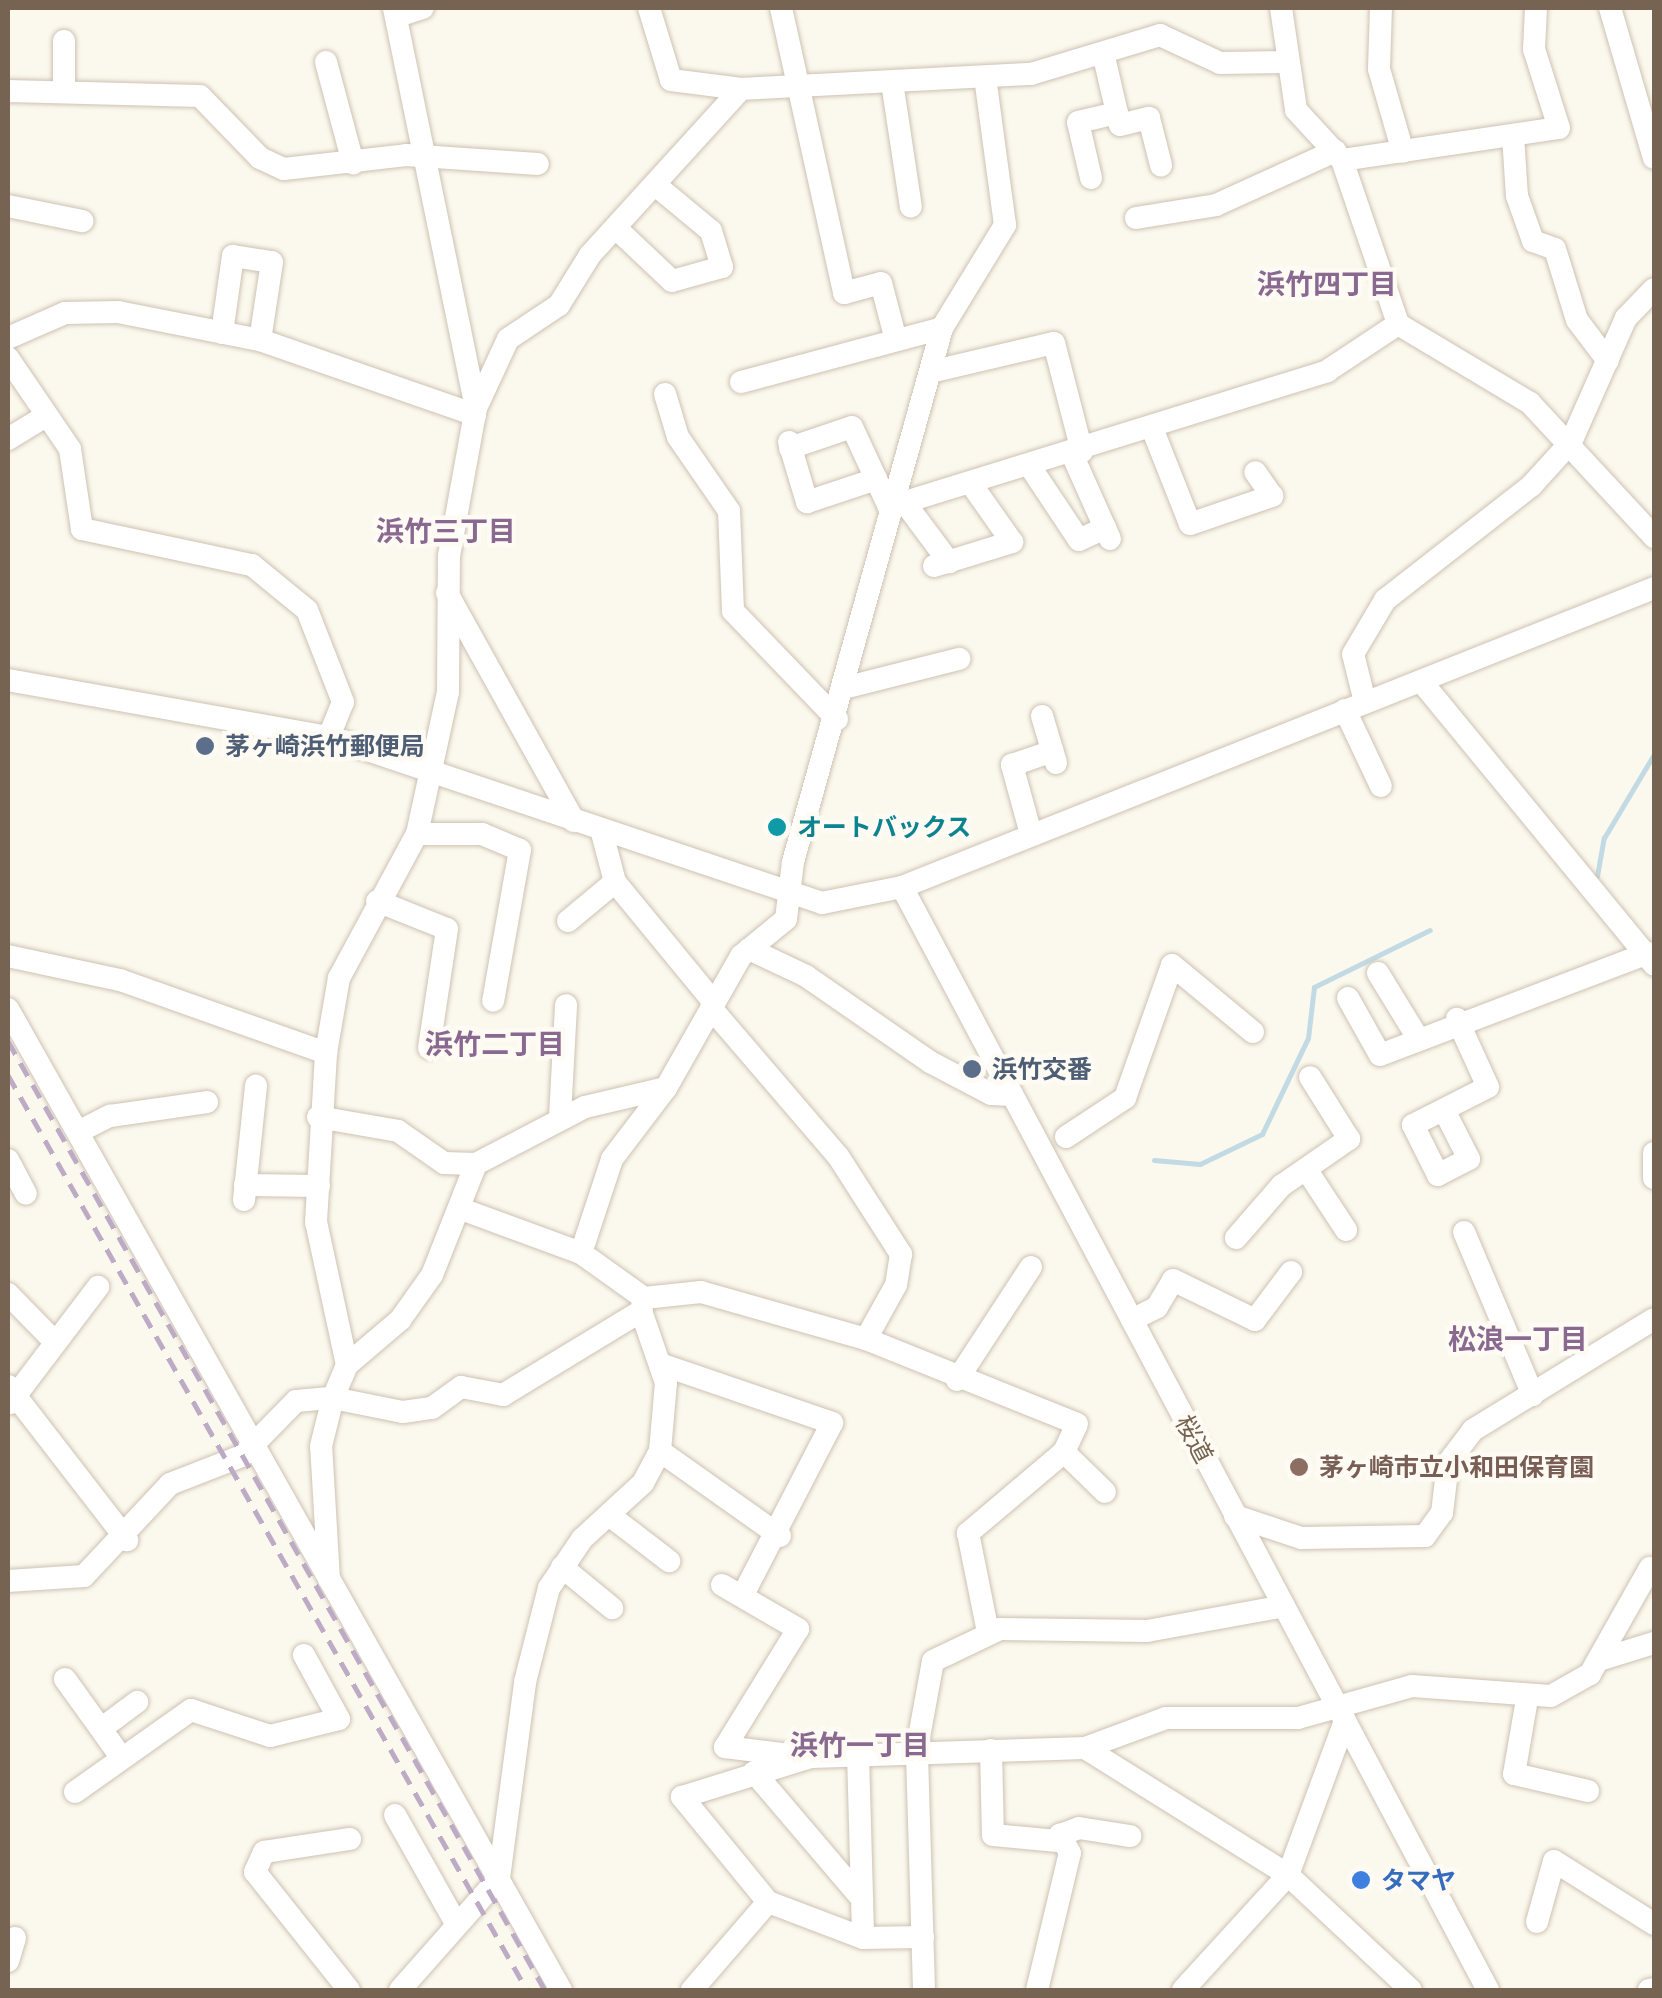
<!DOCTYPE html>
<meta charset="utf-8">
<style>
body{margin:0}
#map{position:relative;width:1662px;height:1998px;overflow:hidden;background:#fbf8ed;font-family:"PT Sans Narrow","Noto Sans JP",sans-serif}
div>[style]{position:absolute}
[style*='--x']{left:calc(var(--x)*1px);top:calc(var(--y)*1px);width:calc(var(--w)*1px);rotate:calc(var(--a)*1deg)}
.stream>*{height:5px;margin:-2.5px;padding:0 2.5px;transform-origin:2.5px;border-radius:2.5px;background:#c2dae4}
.roads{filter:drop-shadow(0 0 2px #cdc2b3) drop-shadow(0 0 2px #cdc2b3)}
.minor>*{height:22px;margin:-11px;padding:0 11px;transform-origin:11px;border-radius:11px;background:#fff}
.rail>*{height:5px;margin-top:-2.5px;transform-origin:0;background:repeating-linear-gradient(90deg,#bdabc6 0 15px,transparent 0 25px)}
.dots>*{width:28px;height:28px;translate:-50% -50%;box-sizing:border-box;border:5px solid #fefbf4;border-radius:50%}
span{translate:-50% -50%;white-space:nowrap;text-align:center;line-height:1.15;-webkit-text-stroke:9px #fefbf4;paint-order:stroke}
.service-label{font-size:25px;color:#4e5e75;font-weight:700}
.left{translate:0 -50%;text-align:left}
.culture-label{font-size:25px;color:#0d838f;font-weight:700}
.street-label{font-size:25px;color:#766351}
.education-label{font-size:25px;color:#785e54;font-weight:700}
.shop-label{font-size:25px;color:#366cbe;font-weight:700}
.neighbourhood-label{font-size:28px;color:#8a6990;font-weight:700}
.frame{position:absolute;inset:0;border:10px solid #766351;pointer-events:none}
</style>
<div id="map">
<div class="stream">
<div style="--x:1597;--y:876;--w:39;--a:-80"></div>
<div style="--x:1604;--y:838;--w:98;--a:-59.2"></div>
<div style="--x:1154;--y:1160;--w:46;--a:5"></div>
<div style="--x:1200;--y:1164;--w:69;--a:-25.8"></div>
<div style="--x:1262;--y:1134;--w:106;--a:-64.4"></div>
<div style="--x:1308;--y:1038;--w:51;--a:-83.3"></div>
<div style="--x:1314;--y:987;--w:129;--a:-26.2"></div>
</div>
<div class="roads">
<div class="minor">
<div style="--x:649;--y:8;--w:75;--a:73"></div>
<div style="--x:671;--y:80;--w:71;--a:7.3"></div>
<div style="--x:741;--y:89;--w:290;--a:-3"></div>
<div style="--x:1031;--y:74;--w:135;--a:-16.8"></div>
<div style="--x:1160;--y:35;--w:66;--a:25"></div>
<div style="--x:1220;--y:63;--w:67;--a:-0.9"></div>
<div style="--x:781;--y:8;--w:292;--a:77.5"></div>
<div style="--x:844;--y:293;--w:38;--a:-15"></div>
<div style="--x:881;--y:283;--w:59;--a:75.3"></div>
<div style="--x:1281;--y:8;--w:103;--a:81.6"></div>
<div style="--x:1296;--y:110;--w:68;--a:47.4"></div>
<div style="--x:1342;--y:160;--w:173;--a:71.1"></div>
<div style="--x:1398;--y:324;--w:154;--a:30.9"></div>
<div style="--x:1530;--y:403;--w:183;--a:47.2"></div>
<div style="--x:1381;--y:8;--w:61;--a:91.9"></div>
<div style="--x:1379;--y:69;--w:86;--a:73.9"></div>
<div style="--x:1610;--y:8;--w:156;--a:73.7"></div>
<div style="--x:398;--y:16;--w:26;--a:-18"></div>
<div style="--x:326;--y:62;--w:105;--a:75"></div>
<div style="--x:892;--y:82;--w:126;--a:81.4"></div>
<div style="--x:64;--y:90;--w:49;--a:-90"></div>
<div style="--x:8;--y:91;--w:192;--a:1.5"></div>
<div style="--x:200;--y:96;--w:86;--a:45.9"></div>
<div style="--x:260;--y:158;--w:26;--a:25"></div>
<div style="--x:284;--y:169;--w:123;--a:-6.5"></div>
<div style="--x:406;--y:155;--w:132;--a:3.9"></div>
<div style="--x:1117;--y:113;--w:12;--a:76"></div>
<div style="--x:1120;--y:125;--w:30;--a:-14"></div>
<div style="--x:1149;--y:118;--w:49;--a:75.7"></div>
<div style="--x:1513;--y:136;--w:60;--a:86.2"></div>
<div style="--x:1517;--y:196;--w:48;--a:70.4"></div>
<div style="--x:1533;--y:241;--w:23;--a:20"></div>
<div style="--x:1555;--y:249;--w:74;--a:72.8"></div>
<div style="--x:1577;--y:320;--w:51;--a:52.9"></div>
<div style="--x:1342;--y:160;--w:219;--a:-8.4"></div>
<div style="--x:1559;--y:128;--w:83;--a:-107.6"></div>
<div style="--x:1534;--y:49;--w:41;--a:-87.2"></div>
<div style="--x:1091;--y:178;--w:57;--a:-103.1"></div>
<div style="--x:1078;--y:122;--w:40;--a:-13"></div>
<div style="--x:1117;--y:113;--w:62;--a:-103.1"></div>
<div style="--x:8;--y:206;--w:76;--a:11.5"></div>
<div style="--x:1136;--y:218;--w:81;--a:-9.2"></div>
<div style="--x:1216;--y:205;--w:131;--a:-24.4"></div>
<div style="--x:618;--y:230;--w:74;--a:43.4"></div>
<div style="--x:672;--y:281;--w:52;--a:-15.6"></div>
<div style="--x:722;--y:267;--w:38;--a:-107"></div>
<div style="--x:711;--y:231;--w:69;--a:-140.3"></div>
<div style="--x:222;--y:333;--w:78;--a:-81.9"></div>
<div style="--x:233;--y:256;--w:39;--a:9"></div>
<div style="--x:272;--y:262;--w:79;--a:98.7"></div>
<div style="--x:8;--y:338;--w:62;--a:-23.7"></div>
<div style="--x:65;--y:313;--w:53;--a:-1.1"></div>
<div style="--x:118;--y:312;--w:145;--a:11.2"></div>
<div style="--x:260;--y:340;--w:228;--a:19.2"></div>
<div style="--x:8;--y:358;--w:110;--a:55.7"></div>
<div style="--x:70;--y:449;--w:81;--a:81.5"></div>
<div style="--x:82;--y:529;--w:174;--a:12"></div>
<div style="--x:252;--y:565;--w:71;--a:39.3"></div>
<div style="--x:307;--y:610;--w:99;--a:68.6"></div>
<div style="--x:343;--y:702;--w:38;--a:112"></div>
<div style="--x:930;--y:372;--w:127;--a:-13.2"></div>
<div style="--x:1054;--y:343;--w:112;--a:75.5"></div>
<div style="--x:741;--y:382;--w:208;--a:-15"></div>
<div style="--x:665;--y:394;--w:45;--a:73.2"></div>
<div style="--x:678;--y:437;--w:90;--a:55.4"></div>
<div style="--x:729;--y:511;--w:100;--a:87.7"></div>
<div style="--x:733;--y:611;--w:150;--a:46.1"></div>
<div style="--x:476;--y:408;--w:76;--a:-65.1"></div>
<div style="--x:508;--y:339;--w:61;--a:-33.7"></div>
<div style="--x:559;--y:305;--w:59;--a:-58.2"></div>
<div style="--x:590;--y:255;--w:224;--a:-47.7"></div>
<div style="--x:1152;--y:428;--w:103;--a:68.4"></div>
<div style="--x:1190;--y:524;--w:87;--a:-18.9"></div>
<div style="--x:1272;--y:496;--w:29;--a:-125"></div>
<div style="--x:8;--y:439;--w:44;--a:-31.2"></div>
<div style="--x:789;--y:442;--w:63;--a:73.3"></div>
<div style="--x:807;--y:502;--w:73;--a:-18.4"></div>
<div style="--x:790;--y:448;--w:65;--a:-18.7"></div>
<div style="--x:852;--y:427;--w:88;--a:65.2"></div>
<div style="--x:1072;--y:454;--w:93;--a:65.9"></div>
<div style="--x:1029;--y:465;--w:90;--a:56.3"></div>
<div style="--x:1079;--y:540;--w:29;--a:-25"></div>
<div style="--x:905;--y:503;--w:74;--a:53.3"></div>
<div style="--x:889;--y:507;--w:459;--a:-17.2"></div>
<div style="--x:1327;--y:371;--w:85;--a:-33.5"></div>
<div style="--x:934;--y:566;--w:82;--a:-17.1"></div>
<div style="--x:1012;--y:542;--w:70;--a:-125.1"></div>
<div style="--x:447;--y:593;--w:261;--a:60.9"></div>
<div style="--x:8;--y:680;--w:326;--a:10.1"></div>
<div style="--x:329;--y:737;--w:520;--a:18.61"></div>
<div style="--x:822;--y:903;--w:82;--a:-11.3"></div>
<div style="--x:902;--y:887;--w:809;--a:-21.68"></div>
<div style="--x:1421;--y:681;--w:367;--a:50.6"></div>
<div style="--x:844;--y:688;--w:119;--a:-14.2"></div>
<div style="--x:1365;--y:702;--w:49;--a:-104"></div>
<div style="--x:1353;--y:654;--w:63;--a:-59.3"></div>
<div style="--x:1385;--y:600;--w:185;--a:-38"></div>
<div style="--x:1531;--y:486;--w:59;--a:-47.7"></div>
<div style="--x:1571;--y:442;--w:136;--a:-66.1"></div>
<div style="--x:1626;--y:318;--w:40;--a:-46"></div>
<div style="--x:1345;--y:710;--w:84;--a:64.7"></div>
<div style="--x:1042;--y:716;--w:49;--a:73.4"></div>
<div style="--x:602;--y:833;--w:51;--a:75.1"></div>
<div style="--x:615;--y:882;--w:153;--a:50.6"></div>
<div style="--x:417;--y:834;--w:65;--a:0"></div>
<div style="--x:482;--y:834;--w:41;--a:22.8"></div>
<div style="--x:520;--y:850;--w:153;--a:100.1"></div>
<div style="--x:1031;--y:834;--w:72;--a:-105.4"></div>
<div style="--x:1012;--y:765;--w:43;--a:-18.9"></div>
<div style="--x:902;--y:887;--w:1249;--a:62.02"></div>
<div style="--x:377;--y:901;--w:75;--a:21.8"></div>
<div style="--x:447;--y:929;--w:120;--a:98.6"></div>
<div style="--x:568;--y:921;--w:61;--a:-39.7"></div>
<div style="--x:749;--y:949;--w:63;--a:25.3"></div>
<div style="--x:806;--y:976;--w:151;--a:34.7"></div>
<div style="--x:930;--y:1062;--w:69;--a:27.7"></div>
<div style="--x:991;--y:1094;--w:20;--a:3"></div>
<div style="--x:8;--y:956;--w:115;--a:12.1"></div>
<div style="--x:120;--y:980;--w:219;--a:19.5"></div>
<div style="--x:1378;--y:973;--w:73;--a:58.5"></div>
<div style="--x:1348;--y:998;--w:65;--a:60.7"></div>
<div style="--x:1380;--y:1055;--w:287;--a:-20.8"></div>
<div style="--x:711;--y:1008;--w:195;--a:49.4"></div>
<div style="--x:838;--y:1156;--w:117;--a:57.3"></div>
<div style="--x:901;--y:1254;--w:31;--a:99"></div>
<div style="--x:896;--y:1285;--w:62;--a:119.1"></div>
<div style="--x:8;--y:1009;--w:1126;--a:60.59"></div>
<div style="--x:1444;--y:1110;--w:55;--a:63"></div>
<div style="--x:1469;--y:1159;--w:35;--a:153"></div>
<div style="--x:1438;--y:1175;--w:56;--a:-116.6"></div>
<div style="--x:1413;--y:1125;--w:84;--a:-26.9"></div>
<div style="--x:1488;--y:1087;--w:75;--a:-114.5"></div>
<div style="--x:318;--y:1117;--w:81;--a:9.9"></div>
<div style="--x:398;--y:1131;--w:56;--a:34.8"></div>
<div style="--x:444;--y:1163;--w:32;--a:2"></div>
<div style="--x:560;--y:1117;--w:112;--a:-86.9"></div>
<div style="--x:78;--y:1132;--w:36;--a:-27"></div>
<div style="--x:110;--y:1116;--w:98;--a:-8.2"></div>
<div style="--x:1066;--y:1137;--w:71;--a:-33.5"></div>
<div style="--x:1125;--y:1098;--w:141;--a:-70.5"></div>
<div style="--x:1172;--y:965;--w:105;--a:39.6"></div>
<div style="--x:1654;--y:1153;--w:25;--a:90"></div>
<div style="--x:8;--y:1160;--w:38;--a:62"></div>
<div style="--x:1306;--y:1169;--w:73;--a:56.7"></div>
<div style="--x:245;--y:1185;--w:74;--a:0.8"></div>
<div style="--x:244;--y:1200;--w:115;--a:-84"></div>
<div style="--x:464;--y:1210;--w:125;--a:20.2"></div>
<div style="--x:581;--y:1253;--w:77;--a:35.5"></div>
<div style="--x:1464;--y:1232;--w:177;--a:67.1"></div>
<div style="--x:1236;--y:1238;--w:69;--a:-49.1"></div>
<div style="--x:1281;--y:1186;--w:83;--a:-34.7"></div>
<div style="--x:1349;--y:1139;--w:73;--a:-122.2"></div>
<div style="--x:581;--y:1253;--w:99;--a:-71.7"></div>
<div style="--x:612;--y:1159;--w:89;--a:-52.7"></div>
<div style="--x:8;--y:1294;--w:67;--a:45.6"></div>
<div style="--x:1132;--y:1320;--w:28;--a:-27"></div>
<div style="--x:1157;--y:1307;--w:31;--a:-59"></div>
<div style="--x:1173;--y:1280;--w:91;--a:26"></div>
<div style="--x:1255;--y:1320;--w:60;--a:-53.1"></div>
<div style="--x:660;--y:1364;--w:182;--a:18.9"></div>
<div style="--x:832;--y:1423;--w:194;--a:117.4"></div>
<div style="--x:347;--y:1365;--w:146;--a:-102.2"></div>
<div style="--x:316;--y:1222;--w:169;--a:-86.6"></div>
<div style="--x:326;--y:1053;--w:76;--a:-80.2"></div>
<div style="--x:339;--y:978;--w:164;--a:-61.6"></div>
<div style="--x:417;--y:834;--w:145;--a:-77.7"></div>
<div style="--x:448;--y:692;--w:136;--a:-89.6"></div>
<div style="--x:449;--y:556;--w:150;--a:-79.7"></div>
<div style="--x:476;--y:408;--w:408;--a:-101.6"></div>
<div style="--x:957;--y:1380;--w:135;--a:-56.8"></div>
<div style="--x:8;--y:1386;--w:195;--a:52.3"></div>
<div style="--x:10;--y:1403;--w:146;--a:-52.8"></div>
<div style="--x:660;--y:1451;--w:147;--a:35.3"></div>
<div style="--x:1064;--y:1452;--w:57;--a:44.3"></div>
<div style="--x:609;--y:1515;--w:76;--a:37.5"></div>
<div style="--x:1235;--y:1516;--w:70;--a:18.4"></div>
<div style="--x:1301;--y:1538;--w:124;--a:-0.9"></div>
<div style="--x:1425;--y:1536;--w:29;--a:-54"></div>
<div style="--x:1442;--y:1513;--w:50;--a:-83.2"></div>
<div style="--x:1448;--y:1463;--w:41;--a:-52.9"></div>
<div style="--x:1473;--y:1430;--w:212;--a:-31.5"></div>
<div style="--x:562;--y:1567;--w:65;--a:39.4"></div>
<div style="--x:329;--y:1579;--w:133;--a:-93.4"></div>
<div style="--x:321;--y:1446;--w:49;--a:-76"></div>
<div style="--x:333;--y:1398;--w:36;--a:-67"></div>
<div style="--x:347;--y:1365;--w:70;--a:-40.3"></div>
<div style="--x:400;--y:1320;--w:55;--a:-54.6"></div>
<div style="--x:432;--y:1275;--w:119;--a:-68.4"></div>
<div style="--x:476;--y:1164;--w:123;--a:-27.6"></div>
<div style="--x:585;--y:1107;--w:83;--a:-13.2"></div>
<div style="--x:666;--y:1088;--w:152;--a:-60.4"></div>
<div style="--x:741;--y:956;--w:58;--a:-39.4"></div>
<div style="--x:786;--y:919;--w:57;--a:-83"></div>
<div style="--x:793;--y:862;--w:554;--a:-74.41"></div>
<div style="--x:942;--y:328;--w:121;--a:-58.5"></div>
<div style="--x:1005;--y:225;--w:148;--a:-97.7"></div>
<div style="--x:8;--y:1581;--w:76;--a:-3.8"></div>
<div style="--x:84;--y:1576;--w:126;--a:-46.9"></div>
<div style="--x:170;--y:1484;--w:77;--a:-21.3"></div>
<div style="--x:242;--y:1456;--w:77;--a:-45.5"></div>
<div style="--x:296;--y:1401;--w:37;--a:-5"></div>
<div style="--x:333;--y:1398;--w:71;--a:11.3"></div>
<div style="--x:403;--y:1412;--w:29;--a:-8"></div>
<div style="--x:432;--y:1408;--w:36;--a:-36"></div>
<div style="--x:461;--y:1387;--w:43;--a:10.8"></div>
<div style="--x:503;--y:1395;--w:162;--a:-31.3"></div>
<div style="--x:641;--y:1311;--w:13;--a:-77"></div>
<div style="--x:644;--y:1298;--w:57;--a:-6"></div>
<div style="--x:701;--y:1292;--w:172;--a:15.9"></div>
<div style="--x:866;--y:1339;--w:227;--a:21.9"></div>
<div style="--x:1077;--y:1424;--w:31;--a:115"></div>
<div style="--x:1064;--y:1452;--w:126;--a:139.8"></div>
<div style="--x:968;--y:1533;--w:101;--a:78.6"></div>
<div style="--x:722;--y:1585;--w:88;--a:30.1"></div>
<div style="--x:798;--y:1629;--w:139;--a:121.7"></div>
<div style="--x:725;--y:1747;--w:73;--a:7.1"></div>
<div style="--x:1599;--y:1660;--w:58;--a:-17.2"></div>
<div style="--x:65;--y:1679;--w:96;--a:54.3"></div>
<div style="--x:1527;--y:1699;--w:76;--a:99.8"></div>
<div style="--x:1514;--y:1774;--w:76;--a:12.9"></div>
<div style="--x:102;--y:1728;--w:44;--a:-36.6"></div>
<div style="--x:1085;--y:1748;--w:239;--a:32"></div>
<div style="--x:1288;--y:1875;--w:168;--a:43.1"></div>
<div style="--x:991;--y:1750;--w:85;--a:88.7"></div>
<div style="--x:993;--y:1835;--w:65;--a:5.3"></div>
<div style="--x:858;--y:1754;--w:184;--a:88.4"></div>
<div style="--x:754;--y:1772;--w:167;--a:49.6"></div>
<div style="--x:75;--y:1792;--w:142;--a:-35.3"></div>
<div style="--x:191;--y:1710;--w:83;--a:18.2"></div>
<div style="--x:270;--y:1736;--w:71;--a:-13.8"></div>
<div style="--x:339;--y:1719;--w:73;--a:-118.7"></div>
<div style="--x:395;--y:1815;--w:126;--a:60.6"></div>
<div style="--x:1537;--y:1922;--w:63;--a:-74.4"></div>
<div style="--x:1554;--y:1861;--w:118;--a:32.2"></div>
<div style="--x:923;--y:1937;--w:60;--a:179"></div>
<div style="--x:863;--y:1938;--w:102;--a:-159.2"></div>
<div style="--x:768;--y:1902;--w:136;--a:-129.3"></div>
<div style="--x:682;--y:1797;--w:135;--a:-17.2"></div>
<div style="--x:811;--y:1757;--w:274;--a:-1.9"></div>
<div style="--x:1085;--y:1748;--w:86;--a:-20.3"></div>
<div style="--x:1166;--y:1718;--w:132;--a:0"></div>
<div style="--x:1298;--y:1718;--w:118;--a:-15.7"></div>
<div style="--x:1412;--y:1686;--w:139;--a:4.1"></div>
<div style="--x:1551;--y:1696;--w:45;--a:-29.4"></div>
<div style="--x:1590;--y:1674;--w:122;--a:-60.5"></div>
<div style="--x:8;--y:1961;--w:24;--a:-73"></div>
<div style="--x:349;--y:1990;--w:151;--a:-128.5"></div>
<div style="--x:255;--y:1872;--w:22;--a:-66"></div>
<div style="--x:264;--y:1852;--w:87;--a:-8.6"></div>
<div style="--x:400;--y:1990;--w:149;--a:-48.5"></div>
<div style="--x:499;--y:1878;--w:198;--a:-82.4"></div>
<div style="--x:525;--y:1682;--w:97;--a:-75.7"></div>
<div style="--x:549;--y:1588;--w:59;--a:-56"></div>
<div style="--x:582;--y:1539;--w:83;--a:-42.6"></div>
<div style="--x:643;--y:1483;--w:36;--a:-62"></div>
<div style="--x:660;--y:1451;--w:68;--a:-85"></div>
<div style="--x:666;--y:1383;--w:76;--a:-109.1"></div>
<div style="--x:692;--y:1990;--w:116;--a:-49.2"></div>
<div style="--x:924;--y:1990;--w:242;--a:-91.7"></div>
<div style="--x:917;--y:1748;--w:88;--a:-79.6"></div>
<div style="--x:933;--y:1661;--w:74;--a:-25.5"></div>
<div style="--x:1000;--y:1629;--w:147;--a:0.8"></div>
<div style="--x:1147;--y:1631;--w:139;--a:-10.3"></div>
<div style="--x:1037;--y:1990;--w:141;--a:-76.5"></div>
<div style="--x:1070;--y:1853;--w:21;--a:-119"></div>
<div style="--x:1060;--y:1835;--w:20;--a:-20"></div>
<div style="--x:1079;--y:1828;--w:52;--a:8.9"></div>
<div style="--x:1183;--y:1990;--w:156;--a:-47.6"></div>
<div style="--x:1288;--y:1875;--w:164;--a:-69.7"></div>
<div style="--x:1649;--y:1990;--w:5;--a:-11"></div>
</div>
</div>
<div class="rail">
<div style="--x:8;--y:1041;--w:1090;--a:60.5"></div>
<div style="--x:8;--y:1075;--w:1052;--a:60.44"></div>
</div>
<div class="dots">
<div style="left:205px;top:746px;background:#5c6f8a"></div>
<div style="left:777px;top:827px;background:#0f9aa8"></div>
<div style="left:972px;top:1069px;background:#5c6f8a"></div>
<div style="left:1299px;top:1467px;background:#8d6e63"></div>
<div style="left:1361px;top:1880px;background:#3f7fe0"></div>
</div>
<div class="service-label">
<span class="left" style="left:225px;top:746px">茅ヶ崎浜竹郵便局</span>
<span class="left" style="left:992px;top:1069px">浜竹交番</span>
</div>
<div class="culture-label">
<span class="left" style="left:797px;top:827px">オートバックス</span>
</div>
<div class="street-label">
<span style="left:1194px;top:1439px;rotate:62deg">桜道</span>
</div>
<div class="education-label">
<span class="left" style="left:1319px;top:1467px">茅ヶ崎市立小和田保育園</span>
</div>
<div class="shop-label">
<span class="left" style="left:1381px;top:1880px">タマヤ</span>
</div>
<div class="neighbourhood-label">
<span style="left:1327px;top:284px">浜竹四丁目</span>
<span style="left:446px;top:531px">浜竹三丁目</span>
<span style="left:495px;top:1044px">浜竹二丁目</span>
<span style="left:1518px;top:1339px">松浪一丁目</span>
<span style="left:860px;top:1745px">浜竹一丁目</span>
</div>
<div class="frame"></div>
</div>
